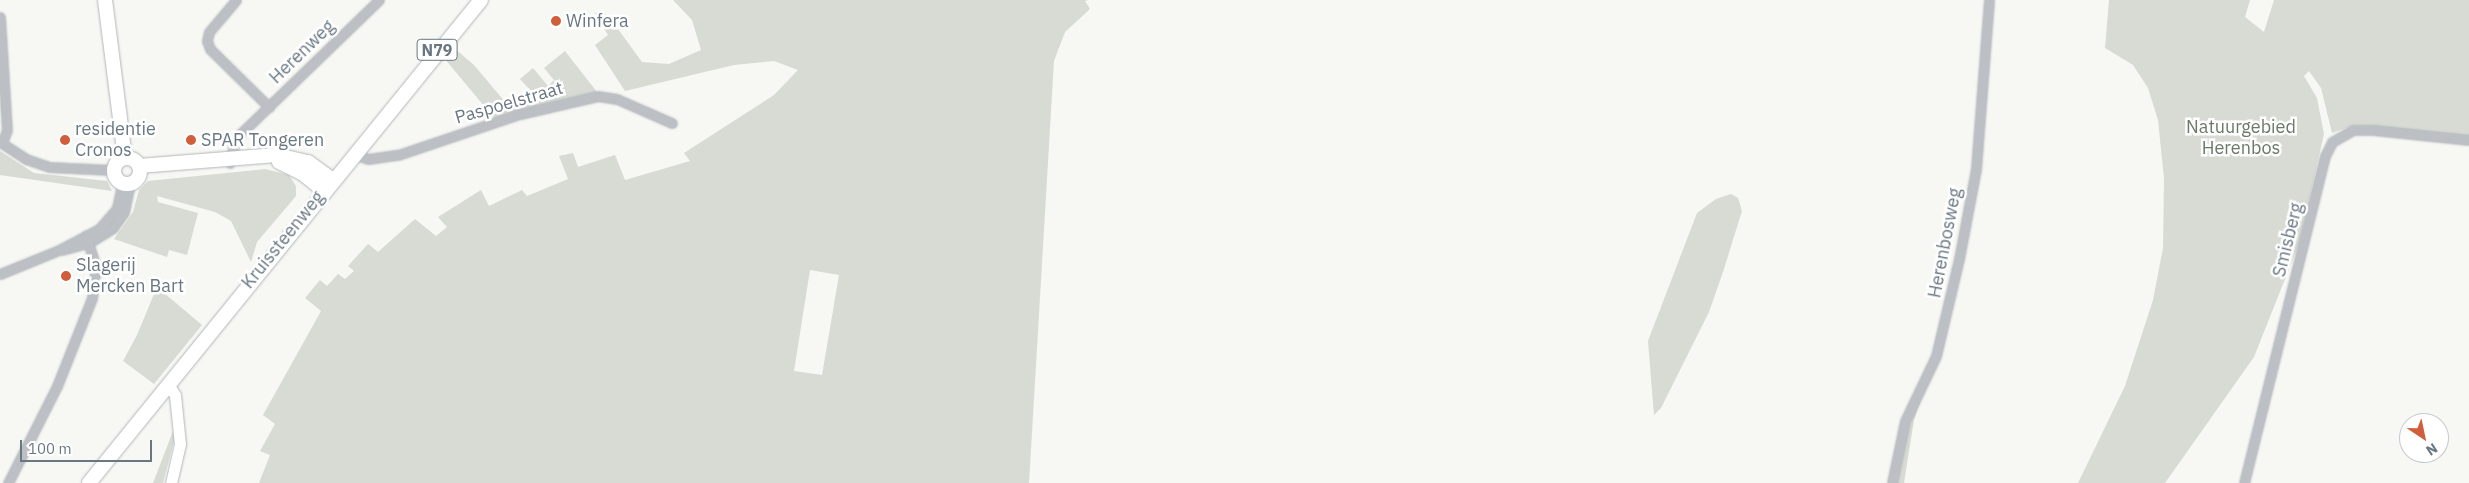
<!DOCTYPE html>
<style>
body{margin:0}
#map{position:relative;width:2469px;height:483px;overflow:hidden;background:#f7f7f4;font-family:"IBM Plex Sans",sans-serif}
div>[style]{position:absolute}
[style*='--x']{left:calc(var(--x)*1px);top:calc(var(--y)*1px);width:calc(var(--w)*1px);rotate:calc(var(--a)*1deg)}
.green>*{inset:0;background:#d7dbd4}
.roads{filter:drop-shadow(0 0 1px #b1b6ba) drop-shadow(0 0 1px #b1b6ba)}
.street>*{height:9px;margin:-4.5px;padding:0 4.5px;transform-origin:4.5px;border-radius:4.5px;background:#bcc0c4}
.secondary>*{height:11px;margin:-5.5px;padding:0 5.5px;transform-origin:5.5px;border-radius:5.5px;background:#fff}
.primary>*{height:14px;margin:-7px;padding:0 7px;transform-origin:7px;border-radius:7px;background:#fff}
.primary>.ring{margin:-7px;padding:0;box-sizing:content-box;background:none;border:14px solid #fff;border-radius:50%}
.dots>*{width:14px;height:14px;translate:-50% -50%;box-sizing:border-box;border:2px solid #fff;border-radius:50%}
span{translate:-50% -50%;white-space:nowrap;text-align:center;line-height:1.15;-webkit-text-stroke:5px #fff;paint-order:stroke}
.shield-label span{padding:1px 4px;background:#fff;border:1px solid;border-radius:4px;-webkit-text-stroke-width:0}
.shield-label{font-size:16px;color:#697782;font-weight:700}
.poi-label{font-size:18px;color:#697782}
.left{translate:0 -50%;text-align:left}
.street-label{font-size:18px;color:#697782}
.park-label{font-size:18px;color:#6b7a67}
.north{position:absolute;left:2399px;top:413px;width:50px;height:50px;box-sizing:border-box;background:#fff;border:1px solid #c3c9cd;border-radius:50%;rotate:146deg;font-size:14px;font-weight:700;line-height:20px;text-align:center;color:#697782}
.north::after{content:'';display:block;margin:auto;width:18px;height:22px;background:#d15e3a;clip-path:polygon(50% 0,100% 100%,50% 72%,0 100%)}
.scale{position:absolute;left:20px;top:440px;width:132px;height:22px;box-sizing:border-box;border:2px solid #697782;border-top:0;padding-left:6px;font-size:15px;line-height:18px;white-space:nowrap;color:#697782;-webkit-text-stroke:4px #fff;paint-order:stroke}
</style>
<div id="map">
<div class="green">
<div style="clip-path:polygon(evenodd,673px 0,1088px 0,1085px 1px,1090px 9px,1065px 32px,1054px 61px,1029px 483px,259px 483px,270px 455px,260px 451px,275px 424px,263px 415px,321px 311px,305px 298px,320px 280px,327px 286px,338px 274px,345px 279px,354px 271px,348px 266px,368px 244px,378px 252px,415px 219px,436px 236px,447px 227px,438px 217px,481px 190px,489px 206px,522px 190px,527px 196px,568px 179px,559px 156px,573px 153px,578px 167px,615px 155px,625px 180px,690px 161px,684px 153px,774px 95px,798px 70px,774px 61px,734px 65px,625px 91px,595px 45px,608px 35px,595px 13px,603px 12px,610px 18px,642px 62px,669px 64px,701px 50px,692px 20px,673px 0,810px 270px,839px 275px,822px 375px,794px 371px,810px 270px)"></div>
<div style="clip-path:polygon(2109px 0,2250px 0,2245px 17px,2264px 32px,2274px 0,2469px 0,2469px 138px,2352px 126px,2332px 133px,2321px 88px,2309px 71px,2304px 76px,2317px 98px,2324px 134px,2299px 244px,2254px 357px,2165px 483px,2078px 483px,2125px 386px,2153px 300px,2163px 248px,2164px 179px,2158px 120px,2148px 88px,2133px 65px,2105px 48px)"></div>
<div style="clip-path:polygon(454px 48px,474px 65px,511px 109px,531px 91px,520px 79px,533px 68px,548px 86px,554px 80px,544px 68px,565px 51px,597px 92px,495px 119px,444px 58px)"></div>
<div style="clip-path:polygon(0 151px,34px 173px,107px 181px,112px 191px,0 175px)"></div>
<div style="clip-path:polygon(265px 169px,289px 175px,296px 186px,296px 196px,257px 242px,251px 262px,231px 221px,215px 212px,157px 196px,158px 202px,198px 213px,187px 255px,169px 250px,167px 257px,114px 239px,133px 212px,139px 190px,148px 181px)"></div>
<div style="clip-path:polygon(1731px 194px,1738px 198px,1742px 211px,1723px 272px,1709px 312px,1661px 408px,1654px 415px,1648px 341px,1697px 213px,1716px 199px)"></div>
<div style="clip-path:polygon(157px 287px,202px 325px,154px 384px,123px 361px,137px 335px)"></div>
<div style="clip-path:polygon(1926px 385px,1914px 420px,1904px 483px,1896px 483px,1908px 418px)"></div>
<div style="clip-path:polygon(173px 431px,174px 441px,163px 483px,153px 483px)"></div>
</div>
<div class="roads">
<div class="street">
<div style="--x:236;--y:0;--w:42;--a:130.2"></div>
<div style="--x:209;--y:32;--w:9;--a:103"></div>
<div style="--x:207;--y:41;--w:9;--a:69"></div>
<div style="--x:210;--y:49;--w:83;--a:44.5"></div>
<div style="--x:0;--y:17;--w:113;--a:86.5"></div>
<div style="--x:7;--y:130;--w:14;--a:111"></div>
<div style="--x:0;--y:142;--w:31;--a:33"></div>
<div style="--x:26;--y:159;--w:24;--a:19"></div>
<div style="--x:49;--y:167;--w:64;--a:2.7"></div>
<div style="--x:353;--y:154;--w:16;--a:18"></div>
<div style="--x:368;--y:159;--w:30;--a:-8"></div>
<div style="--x:398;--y:155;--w:129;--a:-18.6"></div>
<div style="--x:520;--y:114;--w:80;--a:-13"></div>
<div style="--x:598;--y:96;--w:19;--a:9"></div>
<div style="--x:617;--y:99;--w:60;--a:23.6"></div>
<div style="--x:230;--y:163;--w:25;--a:-78"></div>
<div style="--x:235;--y:139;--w:200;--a:-44"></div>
<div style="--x:62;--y:250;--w:28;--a:-15"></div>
<div style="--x:89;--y:243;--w:28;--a:-32"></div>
<div style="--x:113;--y:228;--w:19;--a:-55"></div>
<div style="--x:124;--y:212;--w:29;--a:-78"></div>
<div style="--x:0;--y:274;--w:64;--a:-22.1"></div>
<div style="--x:59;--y:250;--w:45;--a:-27.7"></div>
<div style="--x:99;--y:229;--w:28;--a:-49"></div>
<div style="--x:117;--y:208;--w:25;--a:-78"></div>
<div style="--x:8;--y:483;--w:109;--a:-63.2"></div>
<div style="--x:57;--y:386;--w:95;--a:-68.3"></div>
<div style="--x:92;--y:298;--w:31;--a:-83"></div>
<div style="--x:96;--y:267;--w:33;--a:-108"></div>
<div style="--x:1892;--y:483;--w:63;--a:-78.2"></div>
<div style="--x:1905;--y:421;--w:72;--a:-64.5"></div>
<div style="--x:1936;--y:356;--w:100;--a:-76.7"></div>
<div style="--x:1959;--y:259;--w:92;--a:-79.3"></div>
<div style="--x:1976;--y:169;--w:169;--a:-85.6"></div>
<div style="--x:2244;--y:483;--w:337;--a:-76.1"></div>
<div style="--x:2325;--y:156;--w:16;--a:-63"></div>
<div style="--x:2332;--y:142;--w:24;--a:-30"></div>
<div style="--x:2353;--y:130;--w:20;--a:0"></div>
<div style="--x:2373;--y:130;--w:97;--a:5.9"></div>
</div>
<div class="secondary">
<div style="--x:168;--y:384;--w:13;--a:58"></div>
<div style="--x:175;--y:395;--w:49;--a:84.2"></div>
<div style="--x:180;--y:444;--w:40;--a:103"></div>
</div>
<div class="primary">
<div style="--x:105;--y:0;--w:159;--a:82.8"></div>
<div class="ring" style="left:114px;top:158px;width:12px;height:12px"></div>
<div style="--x:279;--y:162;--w:25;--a:26"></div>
<div style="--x:302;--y:173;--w:28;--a:39"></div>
<div style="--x:139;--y:166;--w:138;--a:-4.6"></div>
<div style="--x:277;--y:155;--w:32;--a:13"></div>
<div style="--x:308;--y:162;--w:31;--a:36"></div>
<div style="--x:89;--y:483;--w:622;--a:-50.94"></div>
</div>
</div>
<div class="dots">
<div style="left:556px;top:21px;background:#d15e3a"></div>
<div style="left:65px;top:140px;background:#d15e3a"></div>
<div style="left:191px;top:140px;background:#d15e3a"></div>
<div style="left:66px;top:276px;background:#d15e3a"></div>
</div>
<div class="shield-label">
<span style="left:437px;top:50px">N79</span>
</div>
<div class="poi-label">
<span class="left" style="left:566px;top:21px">Winfera</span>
<span class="left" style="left:75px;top:140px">residentie<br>Cronos</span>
<span class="left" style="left:201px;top:140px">SPAR Tongeren</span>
<span class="left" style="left:76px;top:276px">Slagerij<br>Mercken Bart</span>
</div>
<div class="street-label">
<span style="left:302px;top:52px;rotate:-44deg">Herenweg</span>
<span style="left:509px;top:103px;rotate:-16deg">Paspoelstraat</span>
<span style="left:283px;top:240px;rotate:-51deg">Kruissteenweg</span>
<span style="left:2288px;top:240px;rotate:-76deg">Smisberg</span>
<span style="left:1945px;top:243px;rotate:-79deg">Herenbosweg</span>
</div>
<div class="park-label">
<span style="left:2241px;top:138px">Natuurgebied<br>Herenbos</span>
</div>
<div class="north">N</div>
<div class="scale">100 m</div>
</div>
